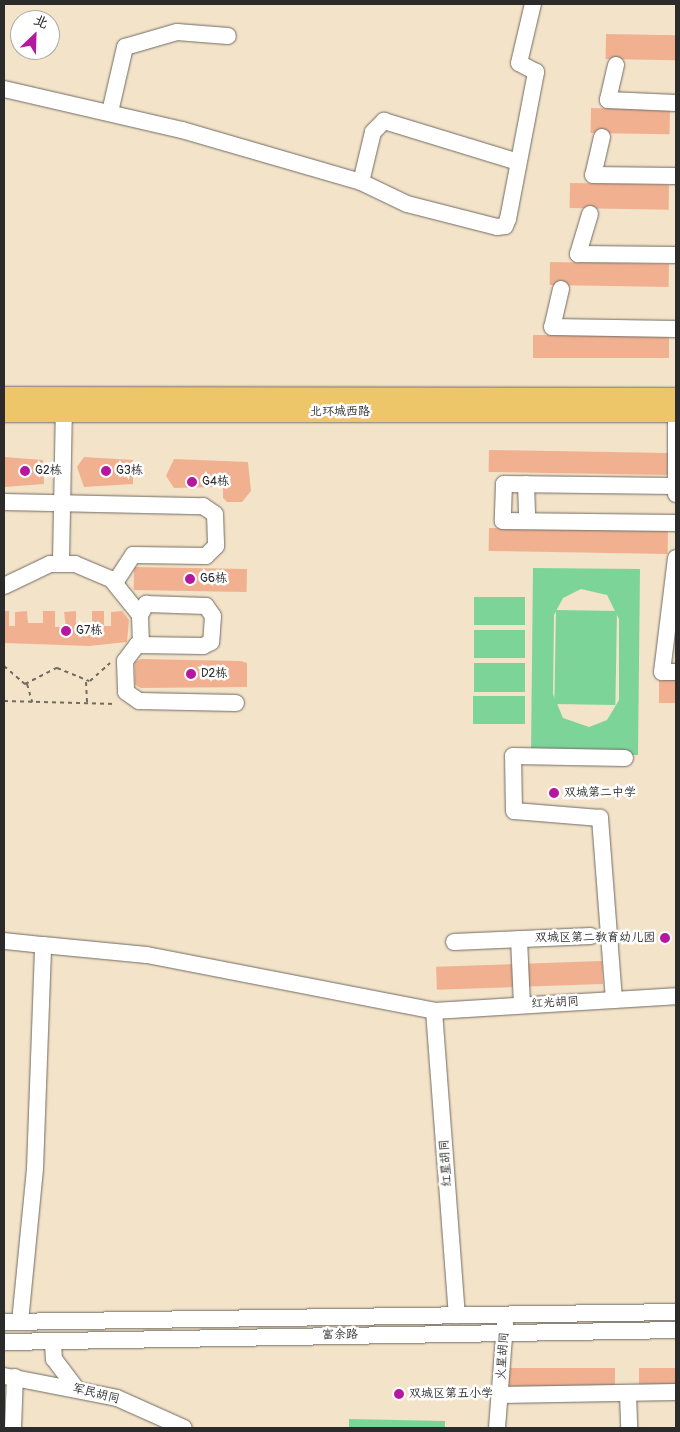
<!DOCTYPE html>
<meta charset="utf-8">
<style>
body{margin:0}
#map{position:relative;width:680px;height:1432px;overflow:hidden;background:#f3e3c9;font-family:Pangolin,"LXGW WenKai TC",sans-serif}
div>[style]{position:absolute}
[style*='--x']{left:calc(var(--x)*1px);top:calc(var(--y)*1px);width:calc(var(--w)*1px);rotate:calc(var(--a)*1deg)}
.green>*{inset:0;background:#7dd499;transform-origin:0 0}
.building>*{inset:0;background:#f1b191;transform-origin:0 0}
.path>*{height:2px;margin-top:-1px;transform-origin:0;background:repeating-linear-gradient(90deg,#716b62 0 4px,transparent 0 8px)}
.roads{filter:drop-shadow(0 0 1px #716b62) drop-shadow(0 0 1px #716b62)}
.minor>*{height:16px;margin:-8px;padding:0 8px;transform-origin:8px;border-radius:8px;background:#fff}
.major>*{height:20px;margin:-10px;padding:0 10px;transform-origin:10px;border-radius:10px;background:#ecc669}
.dots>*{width:14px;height:14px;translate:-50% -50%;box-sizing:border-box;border:2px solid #fff;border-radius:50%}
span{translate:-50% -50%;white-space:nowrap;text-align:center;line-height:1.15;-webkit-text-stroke:5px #fff;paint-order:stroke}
.street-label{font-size:12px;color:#2b2b2b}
.poi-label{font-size:12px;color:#2b2b2b}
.left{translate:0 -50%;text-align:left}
.right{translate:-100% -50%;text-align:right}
.frame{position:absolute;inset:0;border:5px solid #2b2b2b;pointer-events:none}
.north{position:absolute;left:10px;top:10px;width:50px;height:50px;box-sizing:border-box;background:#fff;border:1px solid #aaa;border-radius:50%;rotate:24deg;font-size:14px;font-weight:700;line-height:20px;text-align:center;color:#2b2b2b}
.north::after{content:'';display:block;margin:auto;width:18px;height:22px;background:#b5179e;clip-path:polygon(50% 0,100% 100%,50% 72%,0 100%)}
</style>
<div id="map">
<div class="green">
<div style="clip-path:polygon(evenodd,533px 568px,640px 569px,638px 755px,531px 753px,533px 568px,581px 589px,607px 595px,619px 619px,619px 700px,607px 720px,589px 727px,563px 718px,553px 694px,554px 615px,563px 598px,581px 589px)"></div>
<div style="left:474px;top:597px;width:51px;height:28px"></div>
<div style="left:556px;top:610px;width:61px;height:94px;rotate:1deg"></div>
<div style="left:474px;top:630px;width:51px;height:28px"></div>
<div style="left:525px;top:663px;width:29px;height:51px;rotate:90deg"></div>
<div style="left:473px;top:696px;width:52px;height:28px"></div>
<div style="clip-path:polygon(349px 1419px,445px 1421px,445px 1428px,349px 1428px)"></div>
</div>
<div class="building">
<div style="left:606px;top:34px;width:70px;height:25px;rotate:1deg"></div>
<div style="left:591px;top:108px;width:79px;height:25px;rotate:1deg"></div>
<div style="left:570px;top:183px;width:99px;height:25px;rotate:1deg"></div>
<div style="left:550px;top:262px;width:119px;height:23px;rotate:1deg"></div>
<div style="left:533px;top:335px;width:136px;height:23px"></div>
<div style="left:489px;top:450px;width:179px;height:22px;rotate:1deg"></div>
<div style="clip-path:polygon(4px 457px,43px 460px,44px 484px,4px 487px)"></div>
<div style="clip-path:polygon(84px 457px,133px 460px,133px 484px,84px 487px,77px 467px)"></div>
<div style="clip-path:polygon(174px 459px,248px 462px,251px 491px,242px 502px,227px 502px,223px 498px,223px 474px,215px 474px,215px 487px,174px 488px,166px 476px)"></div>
<div style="left:489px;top:528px;width:179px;height:23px;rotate:1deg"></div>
<div style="left:134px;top:567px;width:113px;height:23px;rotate:1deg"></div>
<div style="clip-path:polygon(4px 611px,9px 611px,9px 626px,15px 626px,15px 612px,27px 611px,28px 623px,43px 623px,43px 611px,55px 611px,55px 627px,66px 627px,64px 612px,76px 611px,76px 623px,92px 623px,92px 611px,104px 611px,104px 626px,111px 626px,111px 612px,122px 611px,129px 620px,127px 642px,89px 646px,5px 643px)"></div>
<div style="clip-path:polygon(141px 659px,241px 661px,247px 663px,247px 687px,141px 688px,135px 685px,135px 662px)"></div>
<div style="left:659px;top:680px;width:17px;height:23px"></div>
<div style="left:602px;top:961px;width:23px;height:166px;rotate:88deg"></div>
<div style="left:615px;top:1368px;width:18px;height:106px;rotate:90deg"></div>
<div style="left:639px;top:1368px;width:37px;height:17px"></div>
</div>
<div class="path">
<div style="--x:4;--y:666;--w:28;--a:41"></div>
<div style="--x:25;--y:684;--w:36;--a:-27"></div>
<div style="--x:57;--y:668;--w:35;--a:22"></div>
<div style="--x:90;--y:681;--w:27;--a:-42"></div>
<div style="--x:86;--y:682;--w:21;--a:87"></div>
<div style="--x:27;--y:684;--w:19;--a:74"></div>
<div style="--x:4;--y:701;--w:112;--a:1.5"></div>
</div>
<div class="roads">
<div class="minor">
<div style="--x:616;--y:65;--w:36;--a:103"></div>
<div style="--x:608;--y:100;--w:68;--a:2.5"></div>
<div style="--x:4;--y:89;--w:183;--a:13"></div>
<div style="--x:182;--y:130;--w:186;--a:16.2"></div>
<div style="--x:361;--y:182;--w:51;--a:25.6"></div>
<div style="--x:407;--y:204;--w:93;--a:14.3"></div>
<div style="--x:497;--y:227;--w:8;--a:-7"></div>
<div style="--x:505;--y:226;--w:8;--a:-67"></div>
<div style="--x:508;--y:219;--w:150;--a:-79.2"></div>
<div style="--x:536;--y:72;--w:19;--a:-152"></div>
<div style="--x:519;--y:63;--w:61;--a:-76.7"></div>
<div style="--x:110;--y:112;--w:67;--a:-77"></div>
<div style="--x:125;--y:47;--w:54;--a:-16.1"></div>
<div style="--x:177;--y:32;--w:51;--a:4.5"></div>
<div style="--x:602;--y:137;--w:39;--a:103"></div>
<div style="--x:593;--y:175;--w:83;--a:0.7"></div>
<div style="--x:361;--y:182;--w:51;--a:-76.5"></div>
<div style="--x:373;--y:132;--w:16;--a:-45"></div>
<div style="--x:384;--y:121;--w:140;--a:17"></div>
<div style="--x:590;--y:214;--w:42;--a:106.7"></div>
<div style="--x:578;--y:254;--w:98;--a:0.6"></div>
<div style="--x:561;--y:289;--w:39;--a:103"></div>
<div style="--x:552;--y:327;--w:124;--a:0.9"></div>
<div style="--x:676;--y:412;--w:82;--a:90"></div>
<div style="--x:526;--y:484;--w:37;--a:88"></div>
<div style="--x:676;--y:486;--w:172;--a:-179.3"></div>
<div style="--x:504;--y:484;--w:37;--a:92"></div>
<div style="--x:503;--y:521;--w:173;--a:0.7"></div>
<div style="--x:4;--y:502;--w:199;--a:1.2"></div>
<div style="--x:203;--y:506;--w:14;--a:34"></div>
<div style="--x:215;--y:514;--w:32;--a:88"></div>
<div style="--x:216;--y:546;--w:14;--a:135"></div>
<div style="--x:206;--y:556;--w:73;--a:-179.2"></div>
<div style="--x:133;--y:555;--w:33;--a:123"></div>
<div style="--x:676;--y:558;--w:115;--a:97"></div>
<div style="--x:662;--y:672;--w:14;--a:0"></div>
<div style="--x:61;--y:561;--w:161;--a:-88.9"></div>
<div style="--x:4;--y:586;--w:51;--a:-25.6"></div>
<div style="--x:50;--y:564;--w:25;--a:0"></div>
<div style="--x:75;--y:564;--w:39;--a:23"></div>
<div style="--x:111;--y:579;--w:46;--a:51.1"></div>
<div style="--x:141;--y:645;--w:30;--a:-92"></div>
<div style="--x:140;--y:615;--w:13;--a:-61"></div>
<div style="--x:146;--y:604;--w:60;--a:1.9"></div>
<div style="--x:206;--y:606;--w:12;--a:55"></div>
<div style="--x:213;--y:616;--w:26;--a:94"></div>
<div style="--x:211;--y:642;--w:9;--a:153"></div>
<div style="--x:203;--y:646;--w:66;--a:-179.1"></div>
<div style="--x:137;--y:645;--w:20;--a:127"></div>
<div style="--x:125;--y:661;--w:31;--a:88"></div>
<div style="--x:126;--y:692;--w:16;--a:35"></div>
<div style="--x:139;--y:701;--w:97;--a:1.2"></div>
<div style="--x:519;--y:939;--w:66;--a:87.4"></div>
<div style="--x:4;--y:941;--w:39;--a:6"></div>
<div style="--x:454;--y:942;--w:137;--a:-2.5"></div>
<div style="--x:614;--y:1000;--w:183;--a:-94.4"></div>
<div style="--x:600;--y:818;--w:86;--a:-175.3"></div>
<div style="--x:514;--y:811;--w:55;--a:-91"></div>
<div style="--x:513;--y:756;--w:112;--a:1"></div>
<div style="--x:434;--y:1011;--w:305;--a:85.7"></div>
<div style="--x:4;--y:1322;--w:672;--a:-0.85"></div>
<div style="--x:20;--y:1322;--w:155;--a:-84.4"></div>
<div style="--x:35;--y:1168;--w:223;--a:-87.9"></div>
<div style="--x:43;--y:945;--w:104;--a:5.5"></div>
<div style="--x:147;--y:955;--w:292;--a:11"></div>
<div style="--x:434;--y:1011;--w:242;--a:-3.5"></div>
<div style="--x:4;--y:1342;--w:672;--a:-1.02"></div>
<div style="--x:53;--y:1342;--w:17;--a:87"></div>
<div style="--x:54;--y:1359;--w:38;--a:53"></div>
<div style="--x:4;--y:1376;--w:115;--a:11"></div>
<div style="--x:117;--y:1398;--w:73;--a:24.1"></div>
<div style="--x:628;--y:1393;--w:35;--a:88"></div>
<div style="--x:500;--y:1395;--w:176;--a:-1"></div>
<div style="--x:13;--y:1428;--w:51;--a:-87.8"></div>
<div style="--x:497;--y:1428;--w:105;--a:-85.6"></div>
</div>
<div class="major">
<div style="--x:4;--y:397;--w:672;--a:0.09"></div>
<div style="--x:4;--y:412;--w:672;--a:0"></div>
</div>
</div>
<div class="dots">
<div style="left:25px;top:471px;background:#b5179e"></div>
<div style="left:106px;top:471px;background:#b5179e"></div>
<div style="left:192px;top:482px;background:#b5179e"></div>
<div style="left:190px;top:579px;background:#b5179e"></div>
<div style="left:66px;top:631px;background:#b5179e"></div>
<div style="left:191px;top:674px;background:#b5179e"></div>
<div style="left:554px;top:793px;background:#b5179e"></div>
<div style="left:665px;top:938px;background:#b5179e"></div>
<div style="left:399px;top:1394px;background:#b5179e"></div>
</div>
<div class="street-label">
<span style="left:340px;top:412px">北环城西路</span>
<span style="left:555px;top:1003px;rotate:-3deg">红光胡同</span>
<span style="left:446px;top:1163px;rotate:-94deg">红星胡同</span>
<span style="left:340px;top:1335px;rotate:-1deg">富余路</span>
<span style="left:503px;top:1356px;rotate:-86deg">火星胡同</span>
<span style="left:96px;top:1394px;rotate:14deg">军民胡同</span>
</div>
<div class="poi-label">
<span class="left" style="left:35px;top:471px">G2栋</span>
<span class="left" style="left:116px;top:471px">G3栋</span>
<span class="left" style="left:202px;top:482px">G4栋</span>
<span class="left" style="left:200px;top:579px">G6栋</span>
<span class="left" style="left:76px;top:631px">G7栋</span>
<span class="left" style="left:201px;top:674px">D2栋</span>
<span class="left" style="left:564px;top:793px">双城第二中学</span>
<span class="right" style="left:655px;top:938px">双城区第二教育幼儿园</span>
<span class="left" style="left:409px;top:1394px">双城区第五小学</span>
</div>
<div class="frame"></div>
<div class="north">北</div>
</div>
